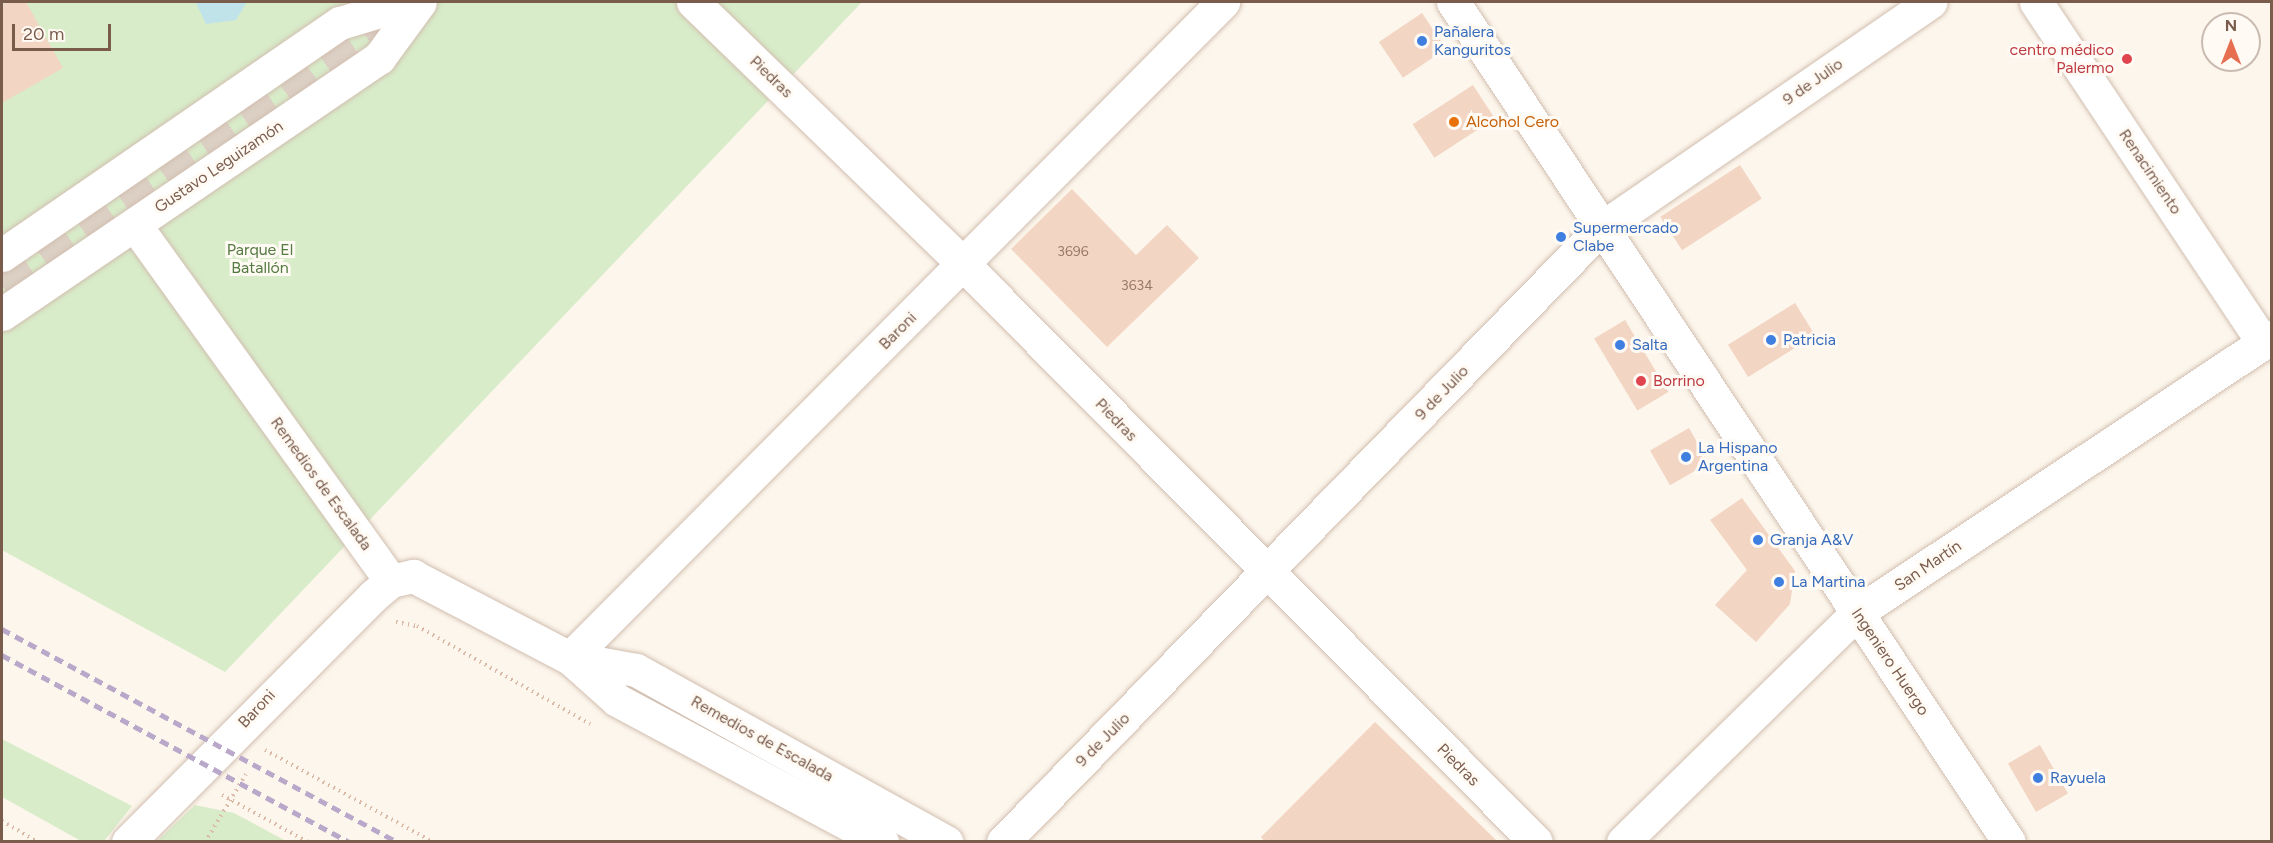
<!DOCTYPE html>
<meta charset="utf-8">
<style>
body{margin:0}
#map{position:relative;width:2273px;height:843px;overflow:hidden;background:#fdf6ec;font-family:Figtree,sans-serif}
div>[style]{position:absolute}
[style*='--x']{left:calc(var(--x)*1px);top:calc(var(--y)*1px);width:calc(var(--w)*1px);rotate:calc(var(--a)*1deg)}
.green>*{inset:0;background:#d8ecc9}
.water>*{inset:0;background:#bfe3e8}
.building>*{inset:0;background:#f3d5c3;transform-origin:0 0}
.major-tunnel>*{height:33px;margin-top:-16.5px;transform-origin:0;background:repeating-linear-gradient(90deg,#dcd0c4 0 33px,transparent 0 49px)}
.path>*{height:4px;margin-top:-2px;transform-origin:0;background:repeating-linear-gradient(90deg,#d9b8a5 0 1.5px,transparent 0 6px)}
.roads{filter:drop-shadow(0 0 2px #d1beb0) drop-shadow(0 0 2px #d1beb0)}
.minor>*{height:33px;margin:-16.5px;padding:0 16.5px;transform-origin:16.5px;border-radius:16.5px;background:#fff}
.rail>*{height:4.5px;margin-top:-2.25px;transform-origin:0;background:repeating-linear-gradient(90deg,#b9a8c9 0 9px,transparent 0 15px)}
.dots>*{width:16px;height:16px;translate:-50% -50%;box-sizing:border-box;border:3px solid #fffaf3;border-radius:50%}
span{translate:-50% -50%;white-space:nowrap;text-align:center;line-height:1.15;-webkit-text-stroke:6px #fffaf3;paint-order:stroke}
.number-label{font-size:14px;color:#987a6a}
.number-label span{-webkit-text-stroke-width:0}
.shop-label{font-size:16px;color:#366cbe}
.left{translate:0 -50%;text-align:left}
.health-label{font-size:16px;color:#be3a42}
.right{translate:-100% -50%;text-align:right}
.street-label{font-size:16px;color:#7a5c4d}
.food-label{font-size:16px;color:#c56008}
.park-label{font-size:16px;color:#537a41}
.frame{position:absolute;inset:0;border:3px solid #7a5c4d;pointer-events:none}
.north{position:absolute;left:2201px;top:12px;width:60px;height:60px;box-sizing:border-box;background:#fffaf3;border:2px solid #cabbb1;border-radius:50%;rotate:0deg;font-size:16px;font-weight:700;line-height:24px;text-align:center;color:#7a5c4d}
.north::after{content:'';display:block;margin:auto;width:21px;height:27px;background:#e76f51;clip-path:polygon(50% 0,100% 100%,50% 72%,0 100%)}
.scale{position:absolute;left:12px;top:24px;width:99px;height:27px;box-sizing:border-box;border:3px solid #7a5c4d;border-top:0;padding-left:8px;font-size:18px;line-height:21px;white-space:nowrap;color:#7a5c4d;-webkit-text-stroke:4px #fffaf3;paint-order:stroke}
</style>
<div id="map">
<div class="green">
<div style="clip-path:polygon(2px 2px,862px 2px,225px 672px,2px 550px)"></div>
<div style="clip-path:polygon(2px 739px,132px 806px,104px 841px,81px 841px,2px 797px)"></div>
<div style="clip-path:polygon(195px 805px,234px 813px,286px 841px,157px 841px)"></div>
</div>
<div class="water">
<div style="clip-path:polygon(247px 2px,236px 20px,206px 24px,196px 3px)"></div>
</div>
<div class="building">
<div style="clip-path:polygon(8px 2px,26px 2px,63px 68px,2px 103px,2px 5px)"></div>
<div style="left:1422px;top:13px;width:43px;height:52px;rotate:56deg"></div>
<div style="left:1473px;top:85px;width:40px;height:72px;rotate:57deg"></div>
<div style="left:1740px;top:165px;width:40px;height:95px;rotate:57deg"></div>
<div style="clip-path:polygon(1072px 189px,1136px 255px,1167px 225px,1199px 258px,1107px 347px,1011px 249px)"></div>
<div style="left:1795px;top:303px;width:38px;height:79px;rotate:58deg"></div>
<div style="left:1625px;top:320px;width:84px;height:36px;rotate:59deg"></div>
<div style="left:1689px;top:428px;width:40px;height:45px;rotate:60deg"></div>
<div style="clip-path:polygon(1742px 498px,1795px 571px,1790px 604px,1756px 642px,1715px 605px,1747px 570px,1710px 520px)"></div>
<div style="clip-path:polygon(1375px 722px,1498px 842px,1265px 842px,1261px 837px)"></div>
<div style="left:2040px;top:745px;width:56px;height:37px;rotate:60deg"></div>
</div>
<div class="major-tunnel">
<div style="--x:2;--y:285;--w:498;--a:-34.4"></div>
</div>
<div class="path">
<div style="--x:396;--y:622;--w:21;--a:11"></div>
<div style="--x:417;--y:626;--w:199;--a:29.5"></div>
<div style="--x:265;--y:750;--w:192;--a:28.7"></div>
<div style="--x:222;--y:795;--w:98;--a:28.7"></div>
<div style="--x:2;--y:821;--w:42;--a:30.3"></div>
<div style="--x:205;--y:842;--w:79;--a:-58.9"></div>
</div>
<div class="roads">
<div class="minor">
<div style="--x:693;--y:2;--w:378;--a:44.1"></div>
<div style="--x:964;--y:265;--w:812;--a:45.25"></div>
<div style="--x:1453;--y:2;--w:1007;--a:56.5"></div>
<div style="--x:2036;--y:2;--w:410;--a:56.3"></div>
<div style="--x:135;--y:225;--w:438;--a:54.3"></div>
<div style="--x:2;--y:255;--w:410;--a:-34.5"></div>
<div style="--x:340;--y:23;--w:73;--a:-16.7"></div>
<div style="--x:2;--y:314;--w:456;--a:-34.2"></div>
<div style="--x:379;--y:58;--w:69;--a:-53.8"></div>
<div style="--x:570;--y:658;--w:926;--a:-45.13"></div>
<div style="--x:570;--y:658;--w:67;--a:10.3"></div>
<div style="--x:636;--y:670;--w:355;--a:29"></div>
<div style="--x:128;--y:842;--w:347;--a:-45.1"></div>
<div style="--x:373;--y:596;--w:23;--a:-40"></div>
<div style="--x:391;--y:581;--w:23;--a:-13"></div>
<div style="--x:413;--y:576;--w:177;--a:27.6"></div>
<div style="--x:570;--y:658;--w:63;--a:41.8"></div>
<div style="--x:617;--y:700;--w:301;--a:28.2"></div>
<div style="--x:1003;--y:842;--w:856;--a:-45.76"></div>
<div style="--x:1600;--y:229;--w:401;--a:-34.5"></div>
<div style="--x:1623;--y:842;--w:329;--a:-44.4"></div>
<div style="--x:1858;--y:612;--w:497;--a:-33.6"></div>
</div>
</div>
<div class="rail">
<div style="--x:2;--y:629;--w:449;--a:28.3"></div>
<div style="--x:2;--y:655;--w:395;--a:28.3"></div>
</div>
<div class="dots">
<div style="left:1422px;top:41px;background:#3f7fe0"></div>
<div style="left:2127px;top:59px;background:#e0444e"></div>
<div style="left:1454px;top:122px;background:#e8710a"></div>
<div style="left:1561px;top:237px;background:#3f7fe0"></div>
<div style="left:1771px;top:340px;background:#3f7fe0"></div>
<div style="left:1620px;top:345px;background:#3f7fe0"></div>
<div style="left:1641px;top:381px;background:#e0444e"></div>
<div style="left:1686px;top:457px;background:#3f7fe0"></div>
<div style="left:1758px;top:540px;background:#3f7fe0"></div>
<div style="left:1779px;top:582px;background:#3f7fe0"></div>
<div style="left:2038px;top:778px;background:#3f7fe0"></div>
</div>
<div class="number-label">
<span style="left:1073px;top:252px">3696</span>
<span style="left:1137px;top:286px">3634</span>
</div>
<div class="shop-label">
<span class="left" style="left:1434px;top:41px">Pañalera<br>Kanguritos</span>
<span class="left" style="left:1573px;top:237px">Supermercado<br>Clabe</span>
<span class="left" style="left:1783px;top:340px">Patricia</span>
<span class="left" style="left:1632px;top:345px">Salta</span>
<span class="left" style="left:1698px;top:457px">La Hispano<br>Argentina</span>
<span class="left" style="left:1770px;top:540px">Granja A&amp;V</span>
<span class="left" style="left:1791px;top:582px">La Martina</span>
<span class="left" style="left:2050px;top:778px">Rayuela</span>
</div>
<div class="health-label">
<span class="right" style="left:2114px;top:59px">centro médico<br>Palermo</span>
<span class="left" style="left:1653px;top:381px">Borrino</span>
</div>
<div class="street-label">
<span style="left:771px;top:77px;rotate:44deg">Piedras</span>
<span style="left:1813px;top:82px;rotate:-35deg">9 de Julio</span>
<span style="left:219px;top:167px;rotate:-34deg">Gustavo Leguizamón</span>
<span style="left:2150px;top:172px;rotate:56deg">Renacimiento</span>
<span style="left:898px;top:331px;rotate:-45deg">Baroni</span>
<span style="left:1442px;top:393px;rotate:-46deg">9 de Julio</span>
<span style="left:1116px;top:420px;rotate:46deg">Piedras</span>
<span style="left:321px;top:484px;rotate:54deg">Remedios de Escalada</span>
<span style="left:1928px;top:566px;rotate:-34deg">San Martín</span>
<span style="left:1890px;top:662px;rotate:56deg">Ingeniero Huergo</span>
<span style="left:257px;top:709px;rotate:-47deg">Baroni</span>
<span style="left:762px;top:739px;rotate:29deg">Remedios de Escalada</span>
<span style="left:1103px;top:740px;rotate:-45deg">9 de Julio</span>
<span style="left:1458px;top:765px;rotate:45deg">Piedras</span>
</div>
<div class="food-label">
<span class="left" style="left:1466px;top:122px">Alcohol Cero</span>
</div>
<div class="park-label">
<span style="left:260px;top:259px">Parque El<br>Batallón</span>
</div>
<div class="frame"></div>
<div class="north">N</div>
<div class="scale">20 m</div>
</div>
